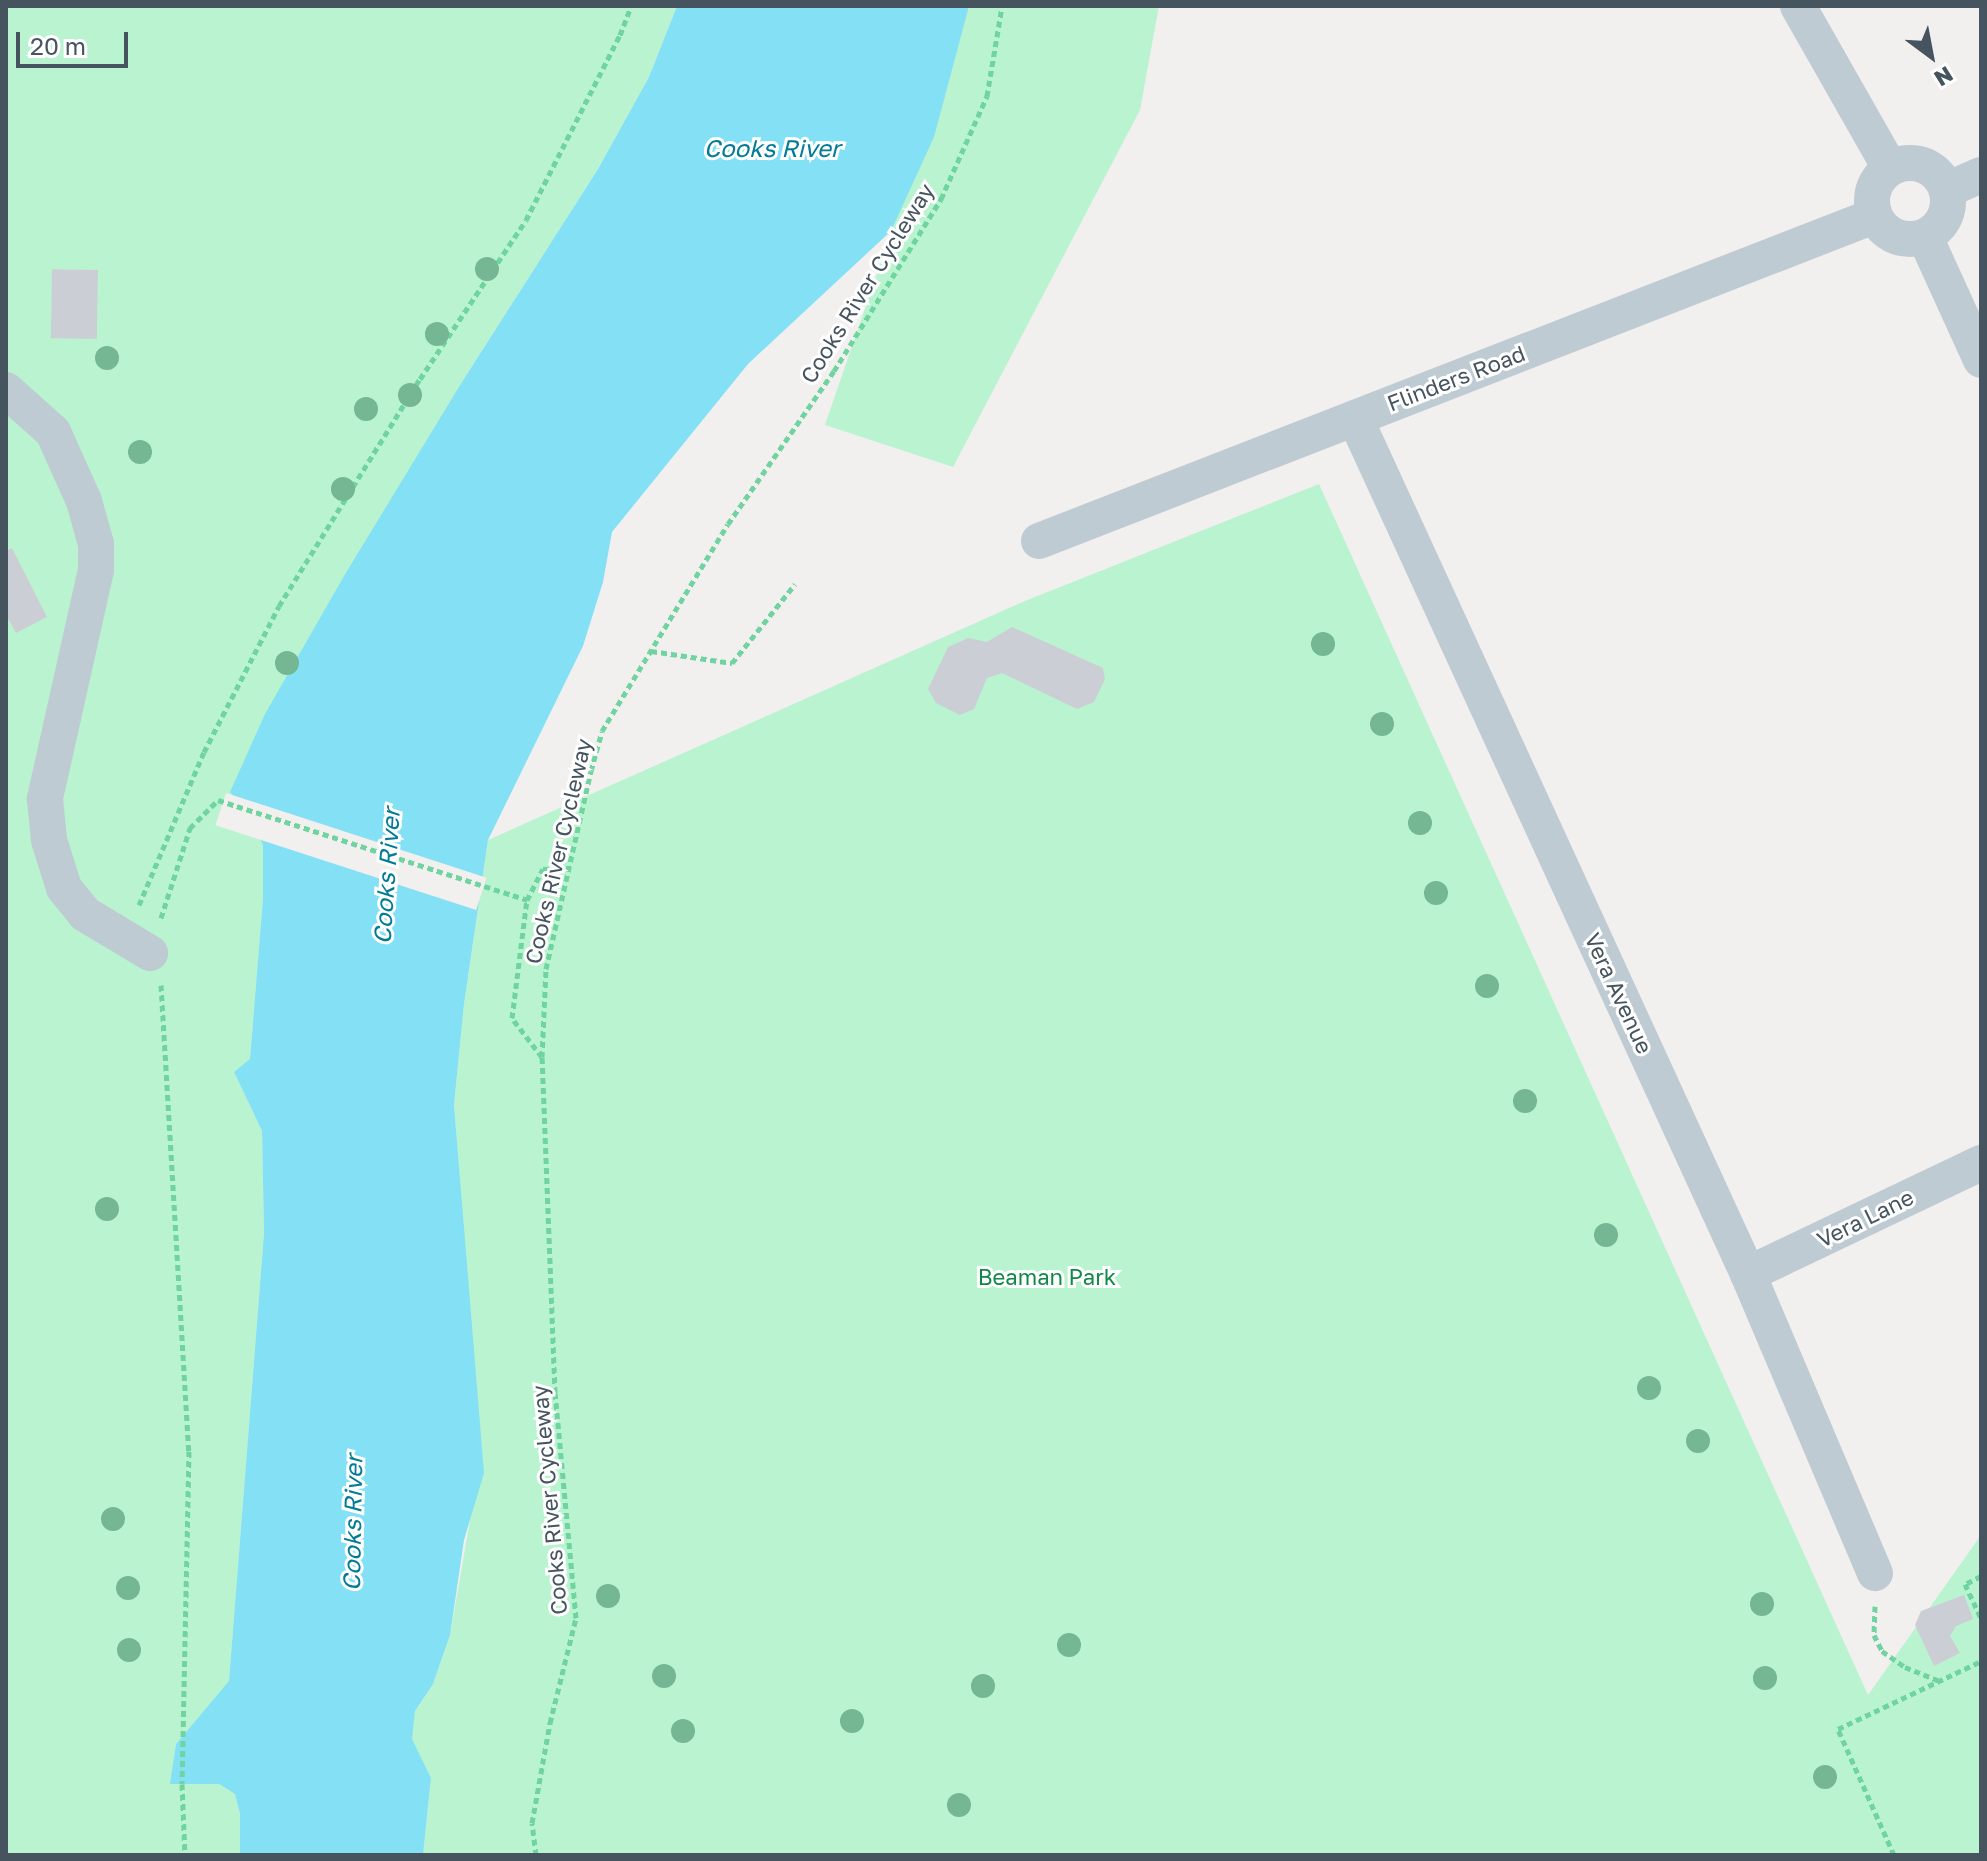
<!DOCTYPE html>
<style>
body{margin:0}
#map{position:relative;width:1987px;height:1861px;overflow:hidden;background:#f2efef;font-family:"Golos Text",sans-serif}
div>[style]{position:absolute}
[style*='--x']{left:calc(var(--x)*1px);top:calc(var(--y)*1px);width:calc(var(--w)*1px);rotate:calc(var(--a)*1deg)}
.green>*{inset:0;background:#baf3cf}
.water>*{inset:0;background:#84e0f4}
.pier>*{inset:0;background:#f2efef;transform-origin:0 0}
.building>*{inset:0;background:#cbcfd5;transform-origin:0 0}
.path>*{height:5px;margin-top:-2.5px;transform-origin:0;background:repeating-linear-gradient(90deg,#6fd4a0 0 6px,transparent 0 10px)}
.minor>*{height:36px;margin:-18px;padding:0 18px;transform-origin:18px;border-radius:18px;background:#bfcbd3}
.minor>.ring{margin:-18px;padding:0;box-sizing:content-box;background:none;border:36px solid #bfcbd3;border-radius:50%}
.trees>*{width:24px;height:24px;margin:-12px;border-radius:50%;background:#75b693}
span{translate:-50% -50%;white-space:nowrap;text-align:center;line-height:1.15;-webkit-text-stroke:6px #fff;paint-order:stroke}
.street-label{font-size:22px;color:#46545f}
.park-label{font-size:22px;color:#0f8848}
.water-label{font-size:24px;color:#037b97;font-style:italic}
.frame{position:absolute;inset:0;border:8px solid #46545f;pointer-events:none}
.north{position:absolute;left:1891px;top:16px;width:80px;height:80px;-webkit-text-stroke:6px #fff;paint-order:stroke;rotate:148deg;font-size:22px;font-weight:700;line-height:32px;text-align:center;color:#46545f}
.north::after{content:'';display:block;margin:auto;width:28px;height:36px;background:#46545f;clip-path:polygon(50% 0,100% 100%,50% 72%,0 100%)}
.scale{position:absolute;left:16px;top:32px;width:112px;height:36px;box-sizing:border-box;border:4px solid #46545f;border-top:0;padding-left:10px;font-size:24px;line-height:28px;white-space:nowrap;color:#46545f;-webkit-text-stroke:6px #fff;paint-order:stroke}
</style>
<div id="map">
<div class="green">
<div style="clip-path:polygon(6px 6px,677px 6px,649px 77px,598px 169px,462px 382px,246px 810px,263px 844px,263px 898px,250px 1060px,234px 1072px,262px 1131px,264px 1233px,229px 1682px,176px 1744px,171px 1784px,219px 1784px,235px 1794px,240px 1814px,240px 1855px,6px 1855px)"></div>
<div style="clip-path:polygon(969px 6px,1159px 6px,1140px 110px,953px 467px,825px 425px)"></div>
<div style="clip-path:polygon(1319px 484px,1868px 1695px,1981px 1535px,1981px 1855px,423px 1855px,431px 1778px,411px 1739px,415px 1711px,433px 1684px,450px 1635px,471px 1515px,461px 1195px,454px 1105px,464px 1004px,488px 840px,1025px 601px)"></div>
</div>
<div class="water">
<div style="clip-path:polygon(677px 6px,969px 6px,934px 137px,891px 231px,748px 364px,612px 532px,603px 582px,583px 646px,488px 840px,464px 1004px,454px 1105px,484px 1473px,464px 1540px,450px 1635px,433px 1684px,415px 1711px,412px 1739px,431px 1778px,423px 1855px,240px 1855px,240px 1814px,235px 1794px,219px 1784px,170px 1784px,176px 1744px,229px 1681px,264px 1233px,262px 1131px,234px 1072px,250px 1059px,263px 898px,263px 845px,246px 810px,230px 792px,265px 714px,344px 576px,462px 382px,598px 169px,649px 77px)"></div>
</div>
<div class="pier">
<div style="left:226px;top:793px;width:274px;height:34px;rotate:18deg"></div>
</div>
<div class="building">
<div style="left:98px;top:270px;width:69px;height:46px;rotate:91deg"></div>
<div style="clip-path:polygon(12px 548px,47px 617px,16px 633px,6px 615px,6px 551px)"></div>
<div style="clip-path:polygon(1012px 627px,1103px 668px,1105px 679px,1094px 702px,1077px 709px,1002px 673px,987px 678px,974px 709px,960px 715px,936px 703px,928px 689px,948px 647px,968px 638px,987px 642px)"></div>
<div style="clip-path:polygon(1964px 1595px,1973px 1619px,1956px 1626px,1950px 1636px,1960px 1653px,1934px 1666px,1915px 1625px,1921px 1611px)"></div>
</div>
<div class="path">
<div style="--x:651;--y:651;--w:82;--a:8.4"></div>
<div style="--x:732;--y:663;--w:101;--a:-51.4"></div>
<div style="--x:139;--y:905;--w:166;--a:-67"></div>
<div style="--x:204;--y:752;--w:164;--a:-62.8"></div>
<div style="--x:279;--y:606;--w:267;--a:-58.2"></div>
<div style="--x:420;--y:379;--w:191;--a:-56.3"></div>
<div style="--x:526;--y:220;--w:208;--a:-63.1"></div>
<div style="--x:620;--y:35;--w:31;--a:-69"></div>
<div style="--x:161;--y:918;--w:95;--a:-72.1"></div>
<div style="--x:190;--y:828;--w:40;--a:-45"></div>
<div style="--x:218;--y:800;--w:325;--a:17.9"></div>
<div style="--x:161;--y:985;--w:467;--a:86.6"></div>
<div style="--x:189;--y:1451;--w:333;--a:91.2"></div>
<div style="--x:182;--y:1784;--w:71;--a:87.6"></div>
<div style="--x:542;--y:1057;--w:49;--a:-127.6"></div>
<div style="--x:512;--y:1018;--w:119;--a:-82.8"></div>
<div style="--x:527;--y:900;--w:35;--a:-63"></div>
<div style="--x:543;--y:869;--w:28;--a:-2"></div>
<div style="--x:1981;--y:1576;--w:18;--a:153"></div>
<div style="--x:1965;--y:1584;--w:38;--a:65"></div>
<div style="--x:1875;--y:1606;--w:29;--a:92"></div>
<div style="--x:1874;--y:1635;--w:18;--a:63"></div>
<div style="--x:1882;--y:1651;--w:28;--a:35"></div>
<div style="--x:1905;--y:1667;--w:37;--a:22"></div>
<div style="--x:536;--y:1855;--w:32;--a:-97"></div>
<div style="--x:532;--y:1823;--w:102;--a:-79.8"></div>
<div style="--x:550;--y:1723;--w:108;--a:-76.1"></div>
<div style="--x:576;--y:1618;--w:226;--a:-95.3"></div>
<div style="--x:555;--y:1393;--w:336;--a:-92.2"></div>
<div style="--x:542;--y:1057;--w:88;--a:-87.4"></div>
<div style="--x:546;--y:969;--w:203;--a:-77.2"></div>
<div style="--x:591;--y:771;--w:41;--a:-74.6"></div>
<div style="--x:602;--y:731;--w:242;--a:-58.7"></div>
<div style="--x:728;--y:524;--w:186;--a:-55.3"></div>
<div style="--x:834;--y:371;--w:203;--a:-58.1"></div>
<div style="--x:941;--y:199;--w:113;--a:-65.9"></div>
<div style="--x:987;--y:96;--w:91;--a:-80.5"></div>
<div style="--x:1894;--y:1855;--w:138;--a:-114"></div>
<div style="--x:1838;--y:1729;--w:158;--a:-25.4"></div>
</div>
<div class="minor">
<div style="--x:1798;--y:6;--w:186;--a:60.4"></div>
<div class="ring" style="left:1872px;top:163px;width:40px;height:40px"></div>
<div style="--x:1947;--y:190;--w:37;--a:-24"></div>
<div style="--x:1925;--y:237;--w:135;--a:65.5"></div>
<div style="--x:6;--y:390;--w:63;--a:41.8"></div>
<div style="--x:53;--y:432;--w:76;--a:65.8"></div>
<div style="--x:84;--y:501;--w:45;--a:74.4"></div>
<div style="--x:96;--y:544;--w:26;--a:90"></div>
<div style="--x:96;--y:570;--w:235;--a:102.6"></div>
<div style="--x:45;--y:799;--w:41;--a:84.4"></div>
<div style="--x:49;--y:840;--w:50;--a:72.6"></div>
<div style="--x:64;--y:888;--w:33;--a:51"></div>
<div style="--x:85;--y:914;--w:76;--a:31"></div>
<div style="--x:1355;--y:418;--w:942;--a:65.34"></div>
<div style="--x:1748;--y:1274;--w:325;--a:67"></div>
<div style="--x:1039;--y:541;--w:896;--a:-21.27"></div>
<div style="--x:1748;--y:1274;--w:258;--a:-25.5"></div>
</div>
<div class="trees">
<div style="left:487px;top:269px"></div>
<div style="left:437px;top:334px"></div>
<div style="left:107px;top:358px"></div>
<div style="left:410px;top:395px"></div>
<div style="left:366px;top:409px"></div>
<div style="left:140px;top:452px"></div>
<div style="left:343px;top:489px"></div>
<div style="left:1323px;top:644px"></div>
<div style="left:287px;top:663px"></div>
<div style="left:1382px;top:724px"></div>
<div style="left:1420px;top:823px"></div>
<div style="left:1436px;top:893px"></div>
<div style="left:1487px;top:986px"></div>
<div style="left:1525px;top:1101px"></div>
<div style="left:107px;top:1209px"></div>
<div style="left:1606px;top:1235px"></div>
<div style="left:1649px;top:1388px"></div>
<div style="left:1698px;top:1441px"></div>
<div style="left:113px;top:1519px"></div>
<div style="left:128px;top:1588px"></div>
<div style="left:608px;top:1596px"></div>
<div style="left:1762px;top:1604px"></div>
<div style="left:1069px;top:1645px"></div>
<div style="left:129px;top:1650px"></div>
<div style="left:664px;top:1676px"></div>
<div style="left:1765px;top:1678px"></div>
<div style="left:983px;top:1686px"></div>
<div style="left:852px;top:1721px"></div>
<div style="left:683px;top:1731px"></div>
<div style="left:1825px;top:1777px"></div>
<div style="left:959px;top:1805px"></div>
</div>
<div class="street-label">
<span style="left:867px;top:283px;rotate:-58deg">Cooks River Cycleway</span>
<span style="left:1456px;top:378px;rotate:-21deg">Flinders Road</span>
<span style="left:558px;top:851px;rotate:-77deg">Cooks River Cycleway</span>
<span style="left:1619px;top:993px;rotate:65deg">Vera Avenue</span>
<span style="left:1865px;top:1218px;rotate:-26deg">Vera Lane</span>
<span style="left:549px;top:1500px;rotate:-95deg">Cooks River Cycleway</span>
</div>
<div class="park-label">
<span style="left:1047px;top:1277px">Beaman Park</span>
</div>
<div class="water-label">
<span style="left:772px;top:148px">Cooks River</span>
<span style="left:386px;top:876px;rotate:-86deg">Cooks River</span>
<span style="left:352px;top:1523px;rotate:-89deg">Cooks River</span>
</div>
<div class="frame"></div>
<div class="north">N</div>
<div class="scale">20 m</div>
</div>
